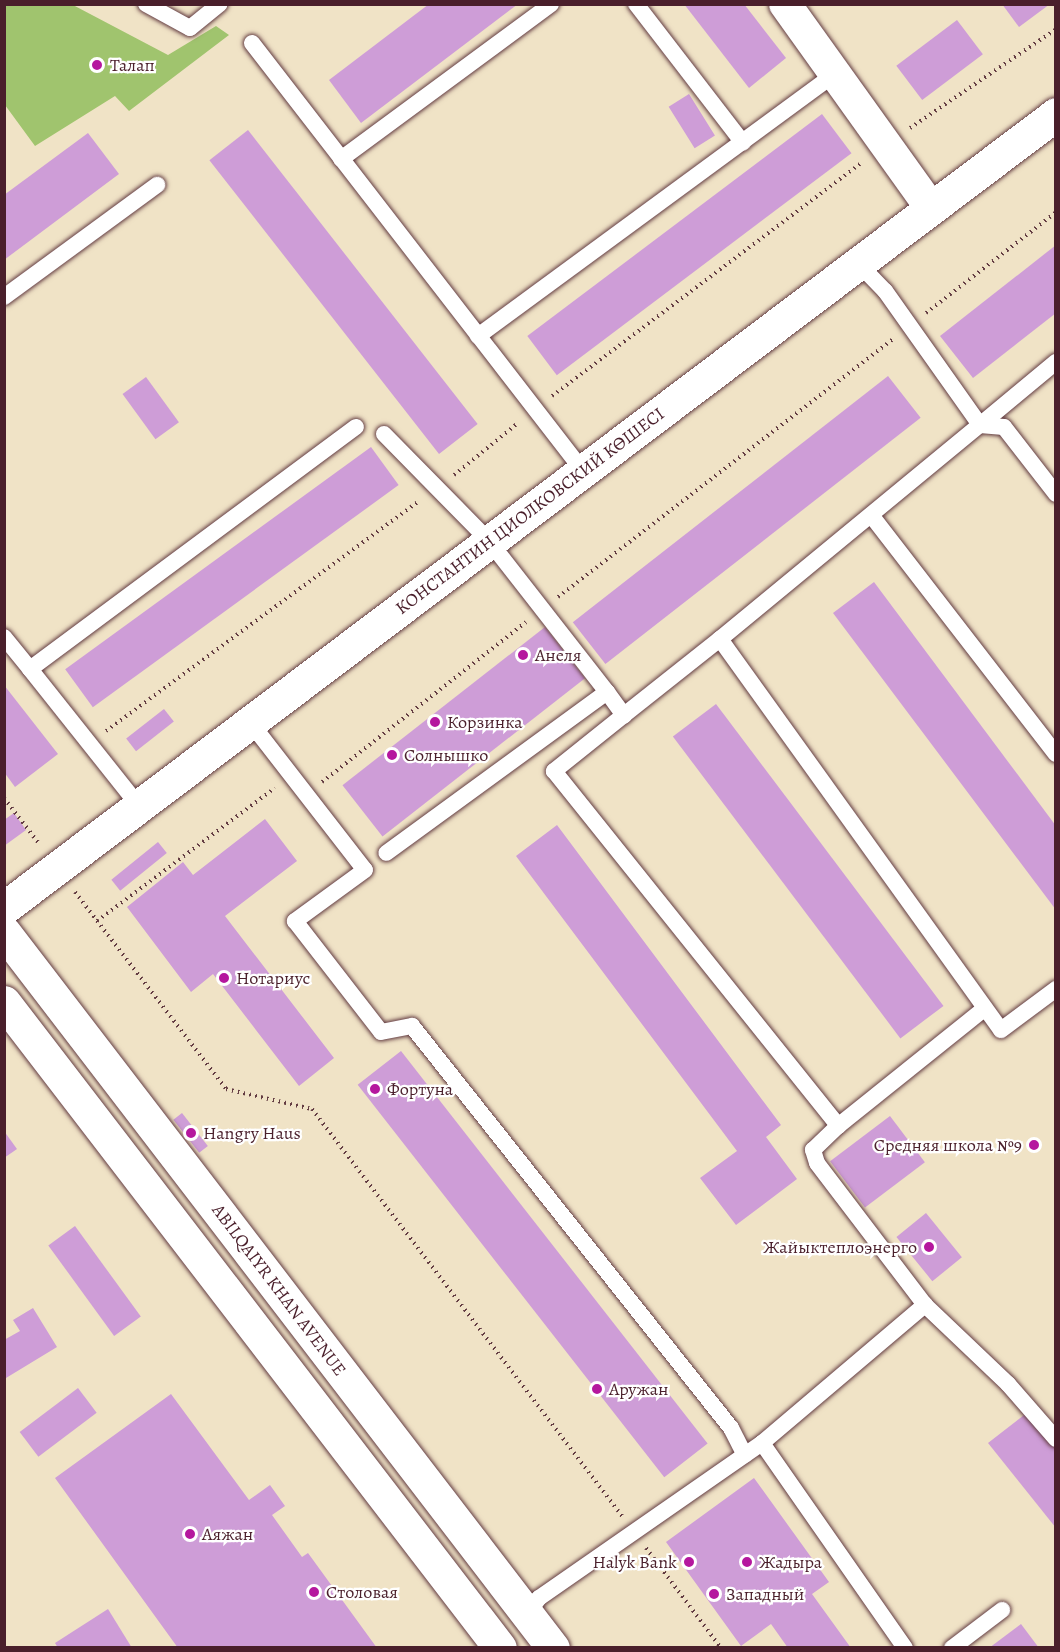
<!DOCTYPE html>
<meta charset="utf-8">
<style>
body{margin:0}
#map{position:relative;width:1060px;height:1652px;overflow:hidden;background:#f0e3c6;font-family:Alegreya,serif}
div>[style]{position:absolute}
[style*='--x']{left:calc(var(--x)*1px);top:calc(var(--y)*1px);width:calc(var(--w)*1px);rotate:calc(var(--a)*1deg)}
.green>*{inset:0;background:#a0c46e}
.building>*{inset:0;background:#ce9dd7;transform-origin:0 0}
.path>*{height:4px;margin-top:-2px;transform-origin:0;background:repeating-linear-gradient(90deg,#633c42 0 1.5px,transparent 0 6px)}
.roads{filter:drop-shadow(0 0 2px #633c42) drop-shadow(0 0 2px #633c42)}
.lane>*{height:16px;margin:-8px;padding:0 8px;transform-origin:8px;border-radius:8px;background:#fff}
.street>*{height:32px;margin:-16px;padding:0 16px;transform-origin:16px;border-radius:16px;background:#fff}
.secondary>*{height:33px;margin:-16.5px;padding:0 16.5px;transform-origin:16.5px;border-radius:16.5px;background:#fff}
.primary>*{height:33px;margin:-16.5px;padding:0 16.5px;transform-origin:16.5px;border-radius:16.5px;background:#fff}
.dots>*{width:16px;height:16px;translate:-50% -50%;box-sizing:border-box;border:3px solid #fff;border-radius:50%}
span{translate:-50% -50%;white-space:nowrap;text-align:center;line-height:1.15;-webkit-text-stroke:4.5px #fff;paint-order:stroke}
.poi-label{font-size:18px;color:#4a1f2b}
.left{translate:0 -50%;text-align:left}
.right{translate:-100% -50%;text-align:right}
.street-label{font-size:18px;color:#4a1f2b}
.frame{position:absolute;inset:0;border:6px solid #4a1f2b;pointer-events:none}
</style>
<div id="map">
<div class="green">
<div style="clip-path:polygon(5px 4px,73px 5px,168px 55px,216px 26px,229px 35px,129px 111px,115px 96px,35px 146px,5px 105px)"></div>
</div>
<div class="building">
<div style="clip-path:polygon(429px 4px,518px 4px,361px 123px,329px 80px)"></div>
<div style="clip-path:polygon(684px 4px,744px 4px,786px 58px,749px 88px)"></div>
<div style="clip-path:polygon(1002px 4px,1050px 4px,1019px 27px)"></div>
<div style="left:957px;top:20px;width:43px;height:76px;rotate:53deg"></div>
<div style="left:689px;top:94px;width:49px;height:24px;rotate:58deg"></div>
<div style="left:822px;top:114px;width:49px;height:369px;rotate:53deg"></div>
<div style="left:248px;top:130px;width:373px;height:49px;rotate:52deg"></div>
<div style="clip-path:polygon(88px 133px,119px 174px,4px 260px,4px 195px)"></div>
<div style="clip-path:polygon(1056px 245px,1056px 313px,973px 378px,940px 336px)"></div>
<div style="left:888px;top:376px;width:53px;height:400px;rotate:52deg"></div>
<div style="left:146px;top:377px;width:56px;height:29px;rotate:54deg"></div>
<div style="left:371px;top:447px;width:47px;height:378px;rotate:54deg"></div>
<div style="clip-path:polygon(874px 582px,1056px 826px,1056px 910px,833px 613px)"></div>
<div style="left:545px;top:627px;width:65px;height:257px;rotate:52deg"></div>
<div style="clip-path:polygon(4px 685px,58px 754px,15px 787px,4px 772px)"></div>
<div style="left:716px;top:704px;width:378px;height:54px;rotate:53deg"></div>
<div style="left:164px;top:709px;width:16px;height:48px;rotate:52deg"></div>
<div style="clip-path:polygon(14px 813px,26px 830px,4px 846px,4px 820px)"></div>
<div style="clip-path:polygon(265px 819px,297px 861px,225px 916px,334px 1058px,299px 1086px,213px 974px,191px 992px,127px 907px,183px 862px,193px 875px)"></div>
<div style="clip-path:polygon(557px 825px,781px 1125px,766px 1137px,797px 1179px,736px 1225px,700px 1178px,737px 1151px,516px 856px)"></div>
<div style="left:158px;top:842px;width:14px;height:60px;rotate:51deg"></div>
<div style="left:401px;top:1051px;width:498px;height:55px;rotate:52deg"></div>
<div style="left:182px;top:1113px;width:42px;height:11px;rotate:52deg"></div>
<div style="left:890px;top:1116px;width:58px;height:75px;rotate:53deg"></div>
<div style="clip-path:polygon(4px 1131px,17px 1149px,4px 1158px)"></div>
<div style="left:926px;top:1213px;width:57px;height:38px;rotate:51deg"></div>
<div style="left:75px;top:1226px;width:112px;height:33px;rotate:54deg"></div>
<div style="clip-path:polygon(33px 1308px,57px 1347px,6px 1378px,4px 1340px,20px 1331px,13px 1320px)"></div>
<div style="left:78px;top:1388px;width:31px;height:73px;rotate:53deg"></div>
<div style="clip-path:polygon(171px 1394px,249px 1500px,270px 1485px,285px 1506px,272px 1515px,302px 1557px,308px 1553px,377px 1648px,178px 1648px,55px 1478px)"></div>
<div style="clip-path:polygon(1032px 1409px,1056px 1440px,1056px 1528px,988px 1443px)"></div>
<div style="clip-path:polygon(754px 1478px,829px 1582px,812px 1594px,851px 1648px,788px 1648px,771px 1624px,741px 1646px,666px 1542px)"></div>
<div style="clip-path:polygon(108px 1609px,132px 1648px,58px 1648px,55px 1643px)"></div>
<div style="clip-path:polygon(1021px 1624px,1039px 1648px,989px 1648px)"></div>
</div>
<div class="path">
<div style="--x:910;--y:128;--w:176;--a:-34.1"></div>
<div style="--x:926;--y:313;--w:165;--a:-37.8"></div>
<div style="--x:552;--y:396;--w:388;--a:-37"></div>
<div style="--x:454;--y:475;--w:82;--a:-39.1"></div>
<div style="--x:558;--y:597;--w:424;--a:-37.6"></div>
<div style="--x:106;--y:731;--w:388;--a:-36.3"></div>
<div style="--x:322;--y:782;--w:259;--a:-38.1"></div>
<div style="--x:4;--y:798;--w:59;--a:52.5"></div>
<div style="--x:75;--y:892;--w:248;--a:52.5"></div>
<div style="--x:226;--y:1089;--w:88;--a:13.1"></div>
<div style="--x:312;--y:1109;--w:512;--a:52.7"></div>
<div style="--x:97;--y:921;--w:222;--a:-36.8"></div>
<div style="--x:646;--y:1548;--w:125;--a:53.1"></div>
</div>
<div class="roads">
<div class="lane">
<div style="--x:146;--y:4;--w:50;--a:28.6"></div>
<div style="--x:190;--y:28;--w:38;--a:-39"></div>
<div style="--x:636;--y:4;--w:175;--a:52.4"></div>
<div style="--x:252;--y:43;--w:541;--a:52.28"></div>
<div style="--x:341;--y:159;--w:261;--a:-36.4"></div>
<div style="--x:4;--y:297;--w:190;--a:-36.2"></div>
<div style="--x:478;--y:336;--w:443;--a:-36.3"></div>
<div style="--x:980;--y:425;--w:24;--a:5"></div>
<div style="--x:1004;--y:427;--w:85;--a:52.2"></div>
<div style="--x:980;--y:425;--w:99;--a:-39.7"></div>
<div style="--x:384;--y:434;--w:150;--a:45.5"></div>
<div style="--x:489;--y:541;--w:192;--a:52"></div>
<div style="--x:607;--y:692;--w:273;--a:143.9"></div>
<div style="--x:871;--y:515;--w:302;--a:52.3"></div>
<div style="--x:4;--y:637;--w:41;--a:50.9"></div>
<div style="--x:30;--y:669;--w:406;--a:-36.6"></div>
<div style="--x:720;--y:639;--w:337;--a:-39.5"></div>
<div style="--x:980;--y:425;--w:164;--a:-125.3"></div>
<div style="--x:885;--y:291;--w:39;--a:-134"></div>
<div style="--x:30;--y:669;--w:175;--a:51.5"></div>
<div style="--x:607;--y:692;--w:29;--a:54"></div>
<div style="--x:624;--y:715;--w:122;--a:-38.4"></div>
<div style="--x:720;--y:639;--w:481;--a:54.3"></div>
<div style="--x:1001;--y:1030;--w:69;--a:-36.7"></div>
<div style="--x:624;--y:715;--w:90;--a:141.3"></div>
<div style="--x:554;--y:771;--w:455;--a:51.3"></div>
<div style="--x:838;--y:1126;--w:187;--a:-38.7"></div>
<div style="--x:250;--y:722;--w:187;--a:52.2"></div>
<div style="--x:365;--y:870;--w:87;--a:143.9"></div>
<div style="--x:295;--y:921;--w:140;--a:52.2"></div>
<div style="--x:381;--y:1032;--w:32;--a:-11"></div>
<div style="--x:412;--y:1026;--w:513;--a:51.57"></div>
<div style="--x:731;--y:1428;--w:30;--a:63"></div>
<div style="--x:925;--y:1305;--w:115;--a:43.6"></div>
<div style="--x:1008;--y:1384;--w:73;--a:48.9"></div>
<div style="--x:762;--y:1443;--w:214;--a:-40.3"></div>
<div style="--x:925;--y:1305;--w:178;--a:-127.3"></div>
<div style="--x:817;--y:1163;--w:14;--a:-107"></div>
<div style="--x:813;--y:1150;--w:35;--a:-44"></div>
<div style="--x:527;--y:1614;--w:20;--a:-53"></div>
<div style="--x:539;--y:1598;--w:272;--a:-34.8"></div>
<div style="--x:762;--y:1443;--w:250;--a:55.1"></div>
<div style="--x:952;--y:1648;--w:63;--a:-37.2"></div>
</div>
<div class="street">
<div style="--x:785;--y:4;--w:251;--a:54.4"></div>
</div>
<div class="secondary">
<div style="--x:4;--y:908;--w:1318;--a:-37.04"></div>
</div>
<div class="primary">
<div style="--x:4;--y:932;--w:902;--a:52.52"></div>
<div style="--x:4;--y:1002;--w:814;--a:52.48"></div>
</div>
</div>
<div class="dots">
<div style="left:97px;top:65px;background:#b5179e"></div>
<div style="left:523px;top:655px;background:#b5179e"></div>
<div style="left:435px;top:722px;background:#b5179e"></div>
<div style="left:392px;top:755px;background:#b5179e"></div>
<div style="left:224px;top:978px;background:#b5179e"></div>
<div style="left:375px;top:1089px;background:#b5179e"></div>
<div style="left:191px;top:1133px;background:#b5179e"></div>
<div style="left:1034px;top:1145px;background:#b5179e"></div>
<div style="left:929px;top:1247px;background:#b5179e"></div>
<div style="left:597px;top:1389px;background:#b5179e"></div>
<div style="left:190px;top:1534px;background:#b5179e"></div>
<div style="left:689px;top:1562px;background:#b5179e"></div>
<div style="left:747px;top:1562px;background:#b5179e"></div>
<div style="left:314px;top:1592px;background:#b5179e"></div>
<div style="left:714px;top:1594px;background:#b5179e"></div>
</div>
<div class="poi-label">
<span class="left" style="left:110px;top:65px">Талап</span>
<span class="left" style="left:535px;top:655px">Анеля</span>
<span class="left" style="left:447px;top:722px">Корзинка</span>
<span class="left" style="left:404px;top:755px">Солнышко</span>
<span class="left" style="left:236px;top:978px">Нотариус</span>
<span class="left" style="left:387px;top:1089px">Фортуна</span>
<span class="left" style="left:203px;top:1133px">Hangry Haus</span>
<span class="right" style="left:1022px;top:1145px">Средняя школа №9</span>
<span class="right" style="left:917px;top:1247px">Жайыктеплоэнерго</span>
<span class="left" style="left:609px;top:1389px">Аружан</span>
<span class="left" style="left:202px;top:1534px">Аяжан</span>
<span class="right" style="left:677px;top:1562px">Halyk Bank</span>
<span class="left" style="left:759px;top:1562px">Жадыра</span>
<span class="left" style="left:326px;top:1592px">Столовая</span>
<span class="left" style="left:726px;top:1594px">Западный</span>
</div>
<div class="street-label">
<span style="left:530px;top:511px;rotate:-37deg">КОНСТАНТИН ЦИОЛКОВСКИЙ КӨШЕСІ</span>
<span style="left:279px;top:1290px;rotate:53deg">ABILQAIYR KHAN AVENUE</span>
</div>
<div class="frame"></div>
</div>
